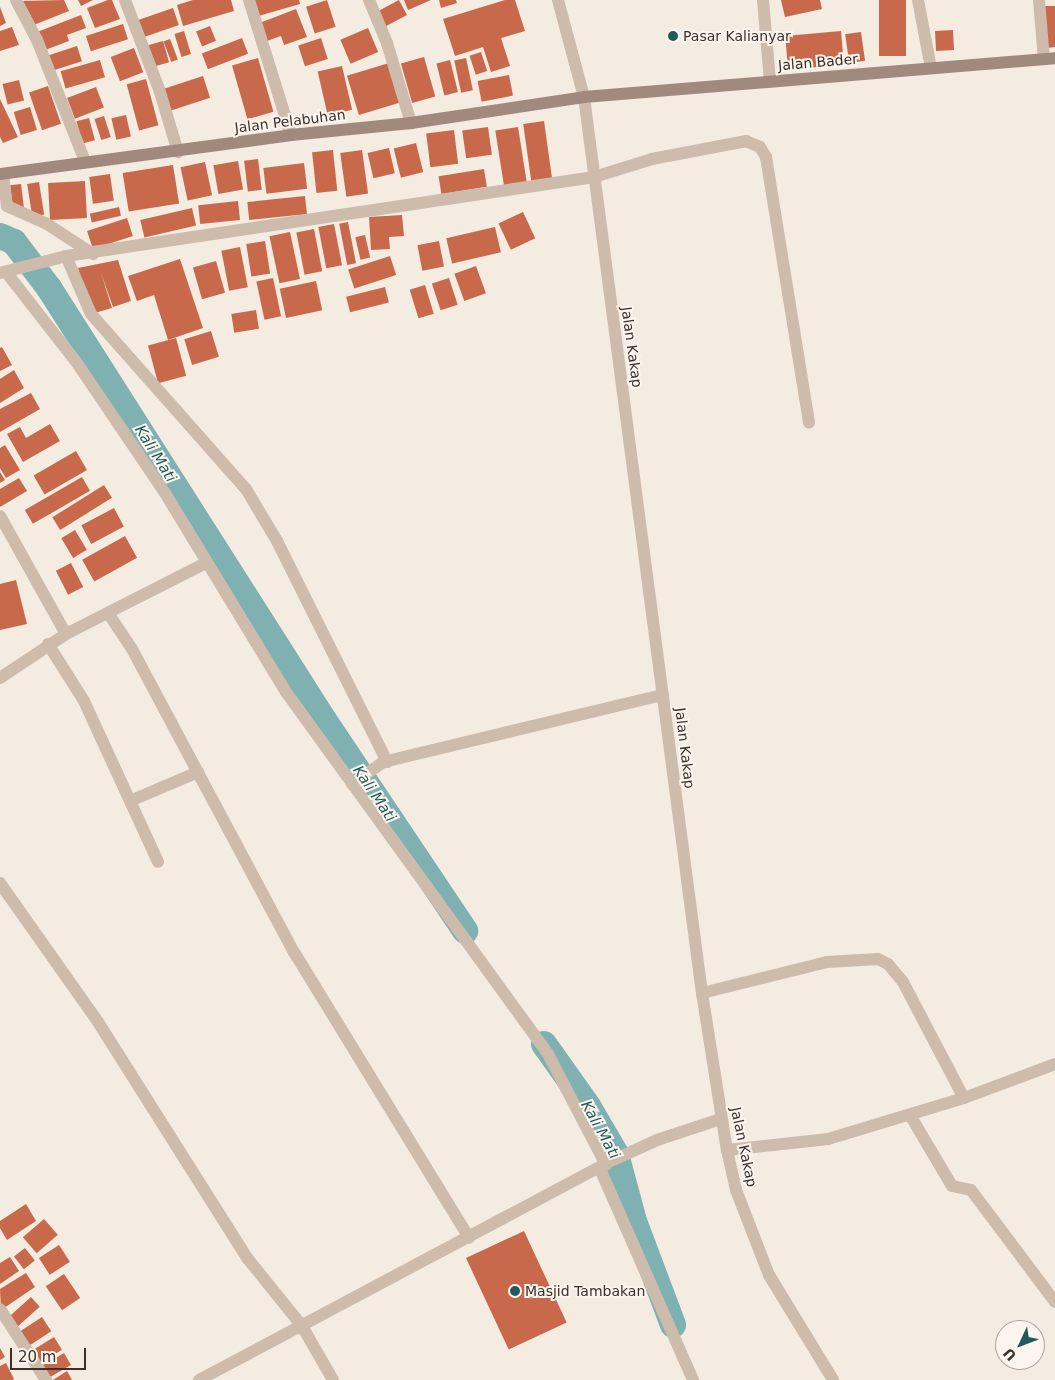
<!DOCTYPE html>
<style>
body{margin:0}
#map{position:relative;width:1055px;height:1380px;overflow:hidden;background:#f4ebe1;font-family:"DejaVu Sans",sans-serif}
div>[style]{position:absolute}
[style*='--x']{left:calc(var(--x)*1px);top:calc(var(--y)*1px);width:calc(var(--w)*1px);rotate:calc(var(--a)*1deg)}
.canal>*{height:26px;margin:-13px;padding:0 13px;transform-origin:13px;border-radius:13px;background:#7fb0b2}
.building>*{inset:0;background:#c8694b;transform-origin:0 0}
.minor>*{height:12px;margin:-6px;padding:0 6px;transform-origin:6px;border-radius:6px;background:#cdbbac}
.secondary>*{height:12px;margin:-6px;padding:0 6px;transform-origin:6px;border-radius:6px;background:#a18a7d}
.dots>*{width:14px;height:14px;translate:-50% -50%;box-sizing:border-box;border:2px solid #fbf5ee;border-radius:50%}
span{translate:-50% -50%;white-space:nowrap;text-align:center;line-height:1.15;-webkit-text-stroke:4px #fbf5ee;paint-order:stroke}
.poi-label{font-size:14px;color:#3b302b}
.left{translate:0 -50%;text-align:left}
.street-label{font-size:14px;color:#3b302b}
.water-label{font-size:15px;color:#1f5a5e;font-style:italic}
.north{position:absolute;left:995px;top:1320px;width:50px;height:50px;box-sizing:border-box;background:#fbf5ee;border:1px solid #aea6a0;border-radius:50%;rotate:227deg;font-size:14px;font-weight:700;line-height:20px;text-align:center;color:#3b302b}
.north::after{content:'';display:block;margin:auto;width:18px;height:22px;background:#1f5a5e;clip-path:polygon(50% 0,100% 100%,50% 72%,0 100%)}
.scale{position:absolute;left:10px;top:1348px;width:76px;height:22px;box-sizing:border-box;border:2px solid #3b302b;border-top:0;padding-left:6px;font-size:15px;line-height:18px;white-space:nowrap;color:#3b302b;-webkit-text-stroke:4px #fbf5ee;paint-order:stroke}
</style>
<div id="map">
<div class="canal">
<div style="--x:0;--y:236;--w:15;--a:23"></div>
<div style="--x:14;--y:242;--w:58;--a:52.7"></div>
<div style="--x:49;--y:288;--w:512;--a:57.52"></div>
<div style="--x:324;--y:720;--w:254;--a:56.2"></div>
<div style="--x:544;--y:1044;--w:76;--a:54.6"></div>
<div style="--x:588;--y:1106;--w:56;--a:59.7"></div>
<div style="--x:616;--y:1154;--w:69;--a:75"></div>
<div style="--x:634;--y:1221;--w:111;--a:69.4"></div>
</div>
<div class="building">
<div style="clip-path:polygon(64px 0,69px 11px,31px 26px,21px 1px)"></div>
<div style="clip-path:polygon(78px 0,93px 0,81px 6px)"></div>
<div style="clip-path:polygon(108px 0,112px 0,120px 19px,95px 28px,87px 8px)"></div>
<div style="clip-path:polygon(193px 0,231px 0,234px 11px,183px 26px,177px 5px)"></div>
<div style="clip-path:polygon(250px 0,299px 0,300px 4px,255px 17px)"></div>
<div style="left:327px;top:0;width:28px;height:22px;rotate:72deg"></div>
<div style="left:399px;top:0;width:17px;height:25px;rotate:62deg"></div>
<div style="clip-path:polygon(404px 0,431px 0,408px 10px)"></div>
<div style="clip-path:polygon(439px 0,456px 0,457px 3px,441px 8px)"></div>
<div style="clip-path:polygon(505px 0,515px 0,525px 31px,501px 38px,510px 66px,491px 72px,483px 47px,455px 56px,443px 19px)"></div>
<div style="clip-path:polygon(781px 0,820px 0,822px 9px,785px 17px)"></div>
<div style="left:879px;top:0;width:27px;height:56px"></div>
<div style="clip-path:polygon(1043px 6px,1055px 6px,1055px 47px,1046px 48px)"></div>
<div style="clip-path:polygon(0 7px,6px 23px,0 26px)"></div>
<div style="left:173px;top:8px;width:18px;height:39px;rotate:71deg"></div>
<div style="clip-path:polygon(296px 9px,307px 37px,284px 45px,281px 36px,264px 42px,257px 24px)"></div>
<div style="clip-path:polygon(81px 15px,86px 28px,67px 35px,69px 41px,45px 50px,37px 32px)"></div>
<div style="left:123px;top:24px;width:16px;height:39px;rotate:72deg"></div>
<div style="left:210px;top:26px;width:16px;height:15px;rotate:68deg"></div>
<div style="clip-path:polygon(12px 27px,19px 45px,0 51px,0 31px)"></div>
<div style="left:368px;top:28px;width:26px;height:30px;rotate:67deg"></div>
<div style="left:953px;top:30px;width:20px;height:18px;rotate:87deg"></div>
<div style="left:184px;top:31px;width:24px;height:10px;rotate:73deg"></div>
<div style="left:841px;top:31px;width:34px;height:56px;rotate:85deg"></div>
<div style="left:861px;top:32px;width:29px;height:16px;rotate:82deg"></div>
<div style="left:242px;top:38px;width:17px;height:43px;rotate:69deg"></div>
<div style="left:321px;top:38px;width:22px;height:24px;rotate:72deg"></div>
<div style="left:170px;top:39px;width:22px;height:7px;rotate:69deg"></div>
<div style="left:163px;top:41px;width:22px;height:19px;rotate:74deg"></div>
<div style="left:77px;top:46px;width:16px;height:32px;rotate:72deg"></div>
<div style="left:134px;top:48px;width:26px;height:25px;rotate:69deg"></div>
<div style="left:481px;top:52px;width:20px;height:12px;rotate:72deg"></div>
<div style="left:424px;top:57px;width:41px;height:24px;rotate:74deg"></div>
<div style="left:258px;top:58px;width:56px;height:27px;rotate:74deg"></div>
<div style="left:466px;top:58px;width:33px;height:12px;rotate:78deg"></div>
<div style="left:100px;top:60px;width:18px;height:41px;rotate:74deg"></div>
<div style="left:450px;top:60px;width:33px;height:14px;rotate:76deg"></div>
<div style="left:389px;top:63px;width:41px;height:44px;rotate:73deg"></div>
<div style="left:342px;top:66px;width:45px;height:25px;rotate:77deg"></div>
<div style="left:509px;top:75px;width:21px;height:32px;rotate:79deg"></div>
<div style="left:203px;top:76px;width:23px;height:41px;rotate:72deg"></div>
<div style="left:146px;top:79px;width:48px;height:20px;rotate:75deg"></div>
<div style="left:19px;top:80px;width:21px;height:17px;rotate:76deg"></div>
<div style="left:48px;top:86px;width:40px;height:20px;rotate:71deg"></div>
<div style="left:96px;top:87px;width:22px;height:31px;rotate:69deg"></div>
<div style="clip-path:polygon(0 99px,18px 137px,3px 143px,0 137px)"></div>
<div style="left:30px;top:107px;width:24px;height:17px;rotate:73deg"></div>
<div style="left:126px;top:115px;width:22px;height:15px;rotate:77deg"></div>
<div style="left:104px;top:116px;width:22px;height:10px;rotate:72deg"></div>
<div style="left:89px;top:118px;width:23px;height:13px;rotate:75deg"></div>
<div style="left:544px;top:121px;width:60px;height:21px;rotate:82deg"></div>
<div style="left:488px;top:127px;width:28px;height:26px;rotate:82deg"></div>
<div style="left:518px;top:127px;width:57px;height:23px;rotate:81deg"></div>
<div style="left:454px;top:130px;width:34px;height:28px;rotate:83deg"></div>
<div style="left:416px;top:143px;width:30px;height:23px;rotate:76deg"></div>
<div style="left:389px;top:148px;width:26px;height:22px;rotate:77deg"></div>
<div style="left:333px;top:150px;width:41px;height:21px;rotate:84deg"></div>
<div style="left:362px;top:150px;width:44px;height:22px;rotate:82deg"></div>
<div style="left:258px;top:159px;width:31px;height:14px;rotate:83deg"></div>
<div style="left:238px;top:161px;width:29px;height:25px;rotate:80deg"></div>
<div style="left:205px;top:162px;width:34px;height:25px;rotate:78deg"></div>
<div style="left:304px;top:163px;width:26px;height:41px;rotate:83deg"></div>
<div style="left:173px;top:165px;width:39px;height:51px;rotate:81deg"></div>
<div style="left:484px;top:169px;width:18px;height:46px;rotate:81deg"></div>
<div style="left:110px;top:174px;width:27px;height:21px;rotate:82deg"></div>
<div style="left:85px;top:181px;width:37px;height:37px;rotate:87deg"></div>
<div style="left:39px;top:182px;width:33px;height:12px;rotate:81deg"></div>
<div style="left:21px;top:184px;width:24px;height:11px;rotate:83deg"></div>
<div style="left:305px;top:196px;width:18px;height:58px;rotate:84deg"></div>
<div style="left:238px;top:201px;width:19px;height:40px;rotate:84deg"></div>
<div style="left:119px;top:207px;width:9px;height:30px;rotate:77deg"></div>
<div style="left:192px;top:208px;width:18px;height:53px;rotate:77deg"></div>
<div style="left:523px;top:212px;width:29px;height:27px;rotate:65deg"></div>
<div style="clip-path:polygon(402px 215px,404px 236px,389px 237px,390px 249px,371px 250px,369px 217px)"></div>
<div style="left:127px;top:218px;width:19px;height:42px;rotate:72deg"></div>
<div style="left:348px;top:222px;width:42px;height:9px;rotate:79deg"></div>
<div style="left:334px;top:224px;width:42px;height:16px;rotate:79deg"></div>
<div style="left:495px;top:227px;width:26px;height:50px;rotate:77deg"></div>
<div style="left:314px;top:229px;width:43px;height:18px;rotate:79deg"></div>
<div style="left:290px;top:232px;width:48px;height:21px;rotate:78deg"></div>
<div style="left:365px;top:235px;width:23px;height:10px;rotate:77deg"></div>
<div style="left:265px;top:241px;width:33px;height:19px;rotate:81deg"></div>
<div style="left:439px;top:241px;width:26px;height:22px;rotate:79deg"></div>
<div style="left:240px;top:247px;width:41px;height:19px;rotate:79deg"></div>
<div style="left:390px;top:256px;width:20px;height:44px;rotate:72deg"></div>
<div style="clip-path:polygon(180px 259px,203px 328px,168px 340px,154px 295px,137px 301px,128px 276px)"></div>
<div style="clip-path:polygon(118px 260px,131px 301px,113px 307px,101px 273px,112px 308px,91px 314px,78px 268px)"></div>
<div style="left:216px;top:261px;width:33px;height:24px;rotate:74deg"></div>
<div style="left:476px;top:266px;width:29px;height:23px;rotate:70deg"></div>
<div style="left:273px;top:278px;width:39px;height:17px;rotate:78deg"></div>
<div style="left:449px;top:278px;width:28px;height:18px;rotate:72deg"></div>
<div style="left:316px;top:281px;width:30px;height:37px;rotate:78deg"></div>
<div style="left:425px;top:285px;width:30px;height:16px;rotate:73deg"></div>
<div style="left:385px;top:287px;width:16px;height:40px;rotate:76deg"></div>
<div style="left:256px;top:310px;width:19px;height:25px;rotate:81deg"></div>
<div style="left:211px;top:331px;width:27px;height:28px;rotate:73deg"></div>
<div style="left:176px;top:338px;width:39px;height:29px;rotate:75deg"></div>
<div style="clip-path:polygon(2px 347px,12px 365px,0 371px,0 348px)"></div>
<div style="clip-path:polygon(14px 370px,24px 388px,0 403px,0 379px)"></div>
<div style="clip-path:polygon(31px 393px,40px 409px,0 432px,0 409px)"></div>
<div style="clip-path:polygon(50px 424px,60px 441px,23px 462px,7px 434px,20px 427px,26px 438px)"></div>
<div style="clip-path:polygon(5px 445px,20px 470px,6px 478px,0 468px,0 448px)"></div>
<div style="left:76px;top:451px;width:22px;height:49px;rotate:60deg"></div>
<div style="clip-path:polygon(0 472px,5px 480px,0 483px)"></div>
<div style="left:82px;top:477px;width:16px;height:66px;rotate:60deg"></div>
<div style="clip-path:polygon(19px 478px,27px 491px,0 507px,0 489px)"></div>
<div style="left:104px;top:485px;width:15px;height:61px;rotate:58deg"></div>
<div style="left:114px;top:508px;width:21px;height:37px;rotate:62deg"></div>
<div style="left:75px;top:530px;width:23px;height:16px;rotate:59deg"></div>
<div style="left:125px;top:536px;width:25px;height:49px;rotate:61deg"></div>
<div style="left:71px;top:563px;width:27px;height:17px;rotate:63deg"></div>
<div style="clip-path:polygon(16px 580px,27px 624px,0 630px,0 584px)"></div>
<div style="clip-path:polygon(26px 1204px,36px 1221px,7px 1240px,0 1228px,0 1221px)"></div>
<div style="left:44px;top:1219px;width:21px;height:28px;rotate:49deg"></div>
<div style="left:524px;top:1231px;width:101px;height:64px;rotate:65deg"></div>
<div style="left:59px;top:1245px;width:20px;height:24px;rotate:57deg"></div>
<div style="left:25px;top:1248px;width:16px;height:14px;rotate:52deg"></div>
<div style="clip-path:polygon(10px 1257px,19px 1271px,0 1284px,0 1263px)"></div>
<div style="clip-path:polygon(26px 1273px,35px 1287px,1px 1310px,0 1289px)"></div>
<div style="left:64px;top:1274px;width:29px;height:22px;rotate:56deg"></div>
<div style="left:31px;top:1297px;width:13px;height:33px;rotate:48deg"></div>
<div style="left:42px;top:1317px;width:17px;height:31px;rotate:57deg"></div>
<div style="left:54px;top:1337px;width:15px;height:29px;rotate:58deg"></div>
<div style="clip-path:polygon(0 1348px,5px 1357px,0 1360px)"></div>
<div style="left:64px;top:1353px;width:14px;height:26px;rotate:60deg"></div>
<div style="clip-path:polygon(6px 1363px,14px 1379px,12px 1380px,0 1380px,0 1366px)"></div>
<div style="clip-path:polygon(67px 1371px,72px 1380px,53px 1380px)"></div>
</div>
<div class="minor">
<div style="--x:16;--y:0;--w:45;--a:62.3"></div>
<div style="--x:37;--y:40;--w:130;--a:68.4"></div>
<div style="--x:125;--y:0;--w:95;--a:69.1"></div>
<div style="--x:159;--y:89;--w:66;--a:73.2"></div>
<div style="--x:249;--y:0;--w:141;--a:72.7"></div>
<div style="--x:369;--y:0;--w:47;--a:67.3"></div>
<div style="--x:387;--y:43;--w:84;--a:73.3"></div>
<div style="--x:558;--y:0;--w:100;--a:75"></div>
<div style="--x:584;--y:97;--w:904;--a:82.5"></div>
<div style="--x:702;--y:993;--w:159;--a:81"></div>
<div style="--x:727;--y:1150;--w:41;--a:77.3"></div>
<div style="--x:736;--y:1190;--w:91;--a:68.8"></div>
<div style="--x:769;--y:1275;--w:123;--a:58.6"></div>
<div style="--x:763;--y:0;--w:81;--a:85.1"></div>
<div style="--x:918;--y:0;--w:69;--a:79.2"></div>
<div style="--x:1039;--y:0;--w:59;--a:85.2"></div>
<div style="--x:3;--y:174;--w:32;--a:83"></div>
<div style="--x:7;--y:206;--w:44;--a:24.2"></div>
<div style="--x:47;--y:224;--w:55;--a:33.1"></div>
<div style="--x:66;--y:256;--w:63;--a:66.7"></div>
<div style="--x:91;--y:314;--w:234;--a:48.5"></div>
<div style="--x:246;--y:489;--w:61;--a:59.2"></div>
<div style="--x:277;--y:541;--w:247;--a:63.5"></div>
<div style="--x:6;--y:272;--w:115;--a:52"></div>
<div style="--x:77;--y:363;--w:157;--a:55.9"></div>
<div style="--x:165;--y:493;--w:233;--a:58.7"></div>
<div style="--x:286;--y:692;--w:447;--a:54.1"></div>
<div style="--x:548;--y:1054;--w:125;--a:62.4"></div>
<div style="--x:0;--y:273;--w:68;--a:-14.4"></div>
<div style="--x:66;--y:256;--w:534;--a:-8.51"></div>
<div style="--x:594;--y:177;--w:61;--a:-17.2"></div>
<div style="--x:652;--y:159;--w:96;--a:-10.8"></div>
<div style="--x:746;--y:141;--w:15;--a:23"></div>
<div style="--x:760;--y:147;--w:12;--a:59"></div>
<div style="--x:766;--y:157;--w:269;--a:80.8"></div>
<div style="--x:0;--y:516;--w:135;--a:60.8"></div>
<div style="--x:108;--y:613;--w:43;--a:56.3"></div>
<div style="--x:132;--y:649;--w:344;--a:61.9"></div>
<div style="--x:294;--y:952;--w:335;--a:58.5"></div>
<div style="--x:48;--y:644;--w:67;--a:57.7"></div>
<div style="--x:84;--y:701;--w:177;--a:65.3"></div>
<div style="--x:0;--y:678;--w:79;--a:-33.7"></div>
<div style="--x:66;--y:634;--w:157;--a:-26.9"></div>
<div style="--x:352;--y:784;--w:38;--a:-35"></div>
<div style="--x:383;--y:762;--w:288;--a:-13.5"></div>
<div style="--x:130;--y:801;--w:74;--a:-23.1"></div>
<div style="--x:0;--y:883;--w:170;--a:54.8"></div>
<div style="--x:98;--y:1022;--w:280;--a:57.7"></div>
<div style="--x:248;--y:1259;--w:86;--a:51.1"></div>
<div style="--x:302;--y:1326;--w:62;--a:60.1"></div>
<div style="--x:702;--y:993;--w:129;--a:-13.9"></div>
<div style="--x:827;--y:962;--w:51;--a:-3.4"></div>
<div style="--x:878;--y:959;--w:11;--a:27"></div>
<div style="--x:888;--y:964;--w:23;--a:50"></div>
<div style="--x:903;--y:982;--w:131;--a:62.3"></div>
<div style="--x:910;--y:1115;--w:82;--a:59.4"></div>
<div style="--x:952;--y:1186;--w:19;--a:12"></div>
<div style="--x:971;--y:1190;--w:140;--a:53.1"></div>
<div style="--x:727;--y:1150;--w:102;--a:-6.2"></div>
<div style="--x:828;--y:1139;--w:142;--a:-16.8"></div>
<div style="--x:964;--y:1098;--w:97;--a:-20.5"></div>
<div style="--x:600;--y:1169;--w:231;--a:66.2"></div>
<div style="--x:0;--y:1309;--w:85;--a:57.1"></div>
<div style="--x:199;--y:1380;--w:469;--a:-28"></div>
<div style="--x:613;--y:1160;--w:48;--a:-24.4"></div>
<div style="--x:657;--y:1140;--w:67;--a:-18.2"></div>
</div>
<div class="secondary">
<div style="--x:0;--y:174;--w:294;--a:-7.6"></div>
<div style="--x:291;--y:135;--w:121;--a:-5.7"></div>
<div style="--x:411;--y:123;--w:175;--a:-8.5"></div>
<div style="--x:584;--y:97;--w:473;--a:-4.7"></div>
</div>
<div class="dots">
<div style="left:673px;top:36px;background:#1f5a5e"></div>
<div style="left:515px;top:1291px;background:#1f5a5e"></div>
</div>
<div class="poi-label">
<span class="left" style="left:683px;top:36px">Pasar Kalianyar</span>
<span class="left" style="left:525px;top:1291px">Masjid Tambakan</span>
</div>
<div class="street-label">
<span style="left:818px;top:62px;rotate:-5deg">Jalan Bader</span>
<span style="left:290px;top:121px;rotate:-7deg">Jalan Pelabuhan</span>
<span style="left:632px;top:347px;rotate:82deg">Jalan Kakap</span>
<span style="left:685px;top:748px;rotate:83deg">Jalan Kakap</span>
<span style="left:744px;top:1147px;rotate:78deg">Jalan Kakap</span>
</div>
<div class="water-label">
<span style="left:155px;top:454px;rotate:58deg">Kali Mati</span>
<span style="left:374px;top:794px;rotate:56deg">Kali Mati</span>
<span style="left:600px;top:1130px;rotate:61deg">Kali Mati</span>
</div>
<div class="north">U</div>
<div class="scale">20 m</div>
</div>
